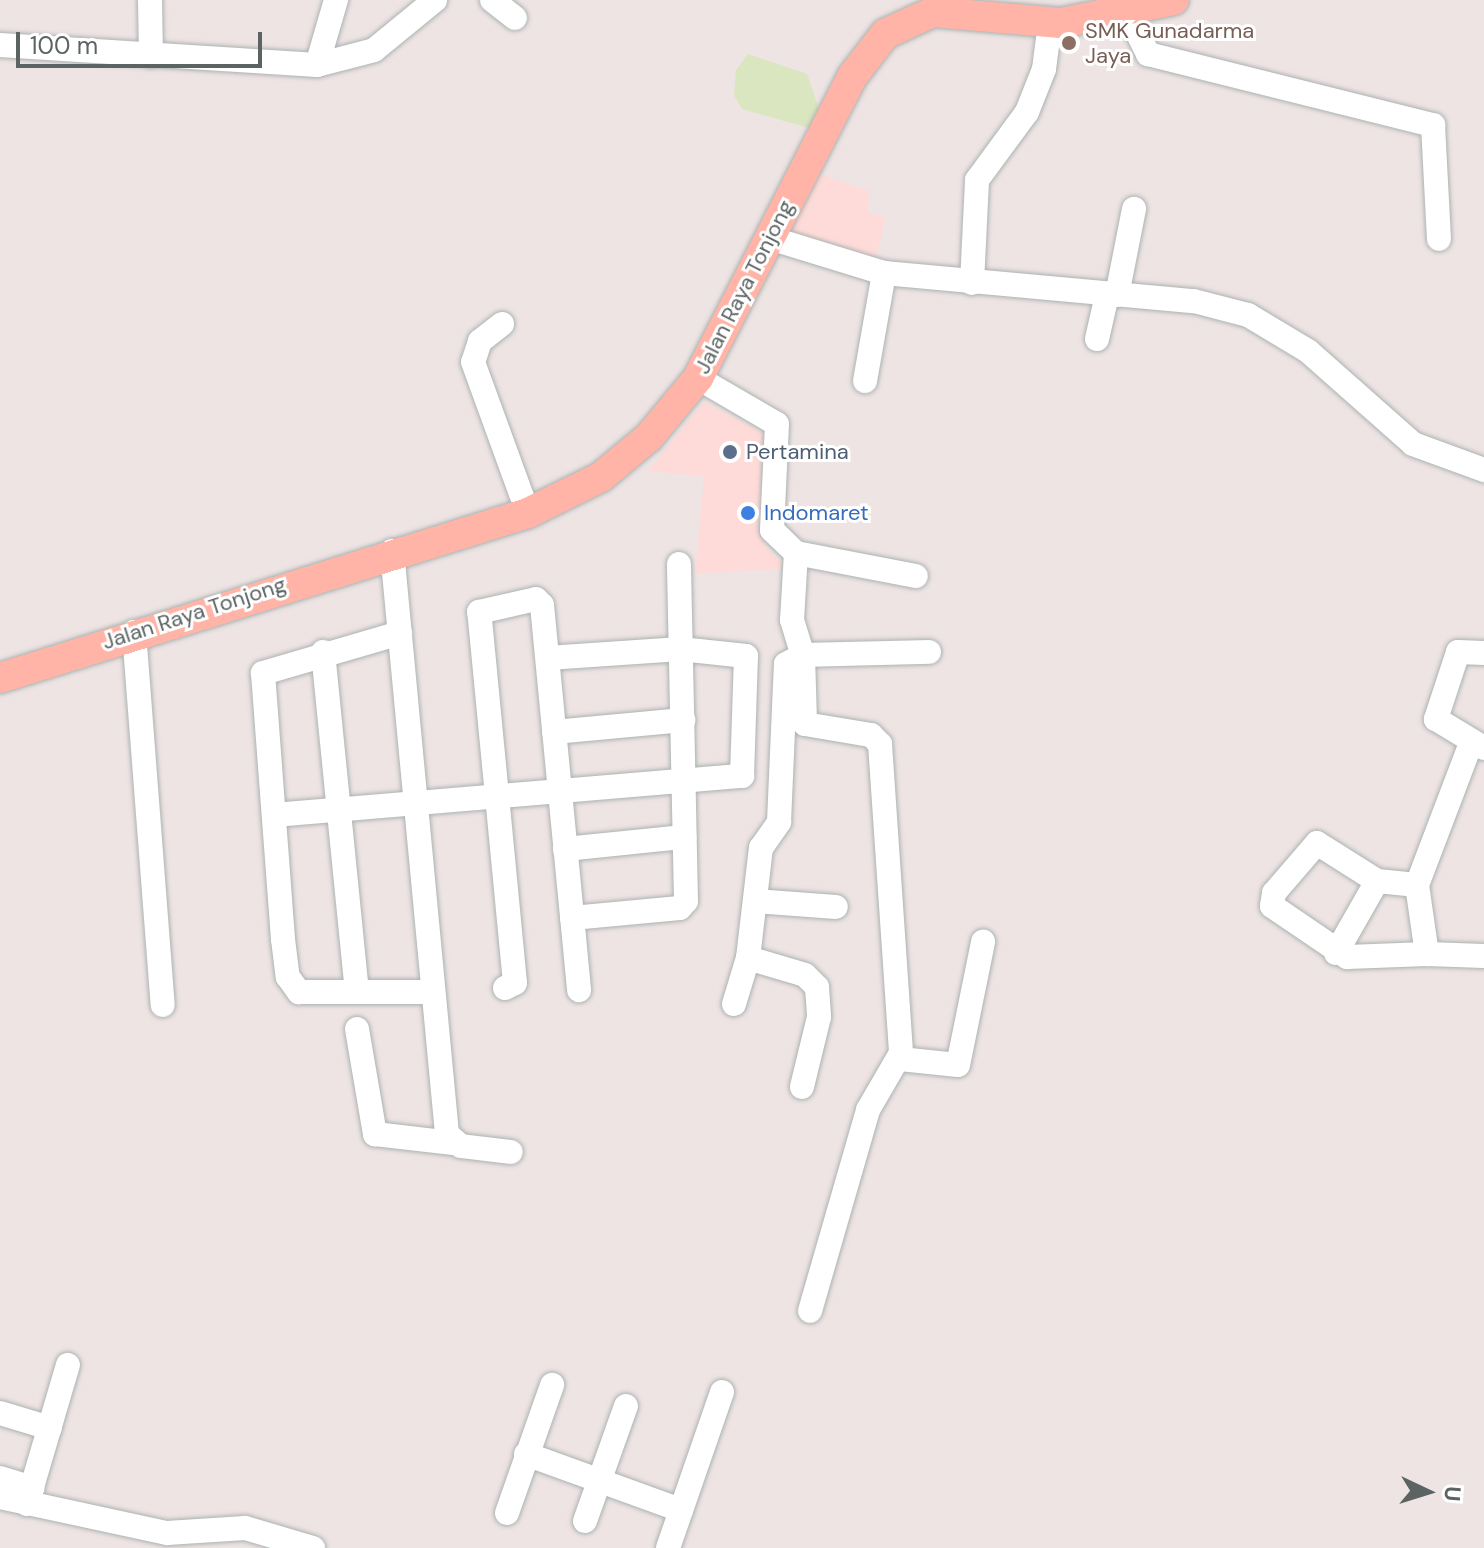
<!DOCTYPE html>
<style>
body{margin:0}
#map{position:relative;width:1484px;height:1548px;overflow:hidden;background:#eee4e3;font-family:"DM Sans",sans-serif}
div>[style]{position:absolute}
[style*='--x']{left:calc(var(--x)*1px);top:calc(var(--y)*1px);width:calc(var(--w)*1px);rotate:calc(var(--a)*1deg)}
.commercial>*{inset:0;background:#fedbd8}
.green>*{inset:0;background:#dae6bf}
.roads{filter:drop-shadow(0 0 2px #acb3b3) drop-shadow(0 0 2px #acb3b3)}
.minor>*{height:24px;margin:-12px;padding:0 12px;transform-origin:12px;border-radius:12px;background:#fff}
.major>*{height:30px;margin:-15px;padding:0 15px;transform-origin:15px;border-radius:15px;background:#ffb4a7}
.dots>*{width:22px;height:22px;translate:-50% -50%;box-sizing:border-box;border:4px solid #fff;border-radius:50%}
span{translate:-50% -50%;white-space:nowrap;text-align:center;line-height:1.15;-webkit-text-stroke:6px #fff;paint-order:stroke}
.education-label{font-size:22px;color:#785e54}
.left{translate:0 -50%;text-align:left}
.street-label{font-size:22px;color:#5b6463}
.service-label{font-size:22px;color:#4e5e75}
.shop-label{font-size:22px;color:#366cbe}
.north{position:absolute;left:1388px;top:1452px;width:80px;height:80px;-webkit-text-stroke:6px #fff;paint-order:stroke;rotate:94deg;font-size:22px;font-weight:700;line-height:32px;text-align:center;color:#5b6463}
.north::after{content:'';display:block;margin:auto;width:28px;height:36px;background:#5b6463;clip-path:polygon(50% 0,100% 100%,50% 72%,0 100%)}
.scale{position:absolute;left:16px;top:32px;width:246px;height:36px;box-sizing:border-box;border:4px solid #5b6463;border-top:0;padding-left:10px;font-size:24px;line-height:28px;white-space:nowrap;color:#5b6463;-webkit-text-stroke:6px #fff;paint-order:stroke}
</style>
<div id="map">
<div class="commercial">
<div style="clip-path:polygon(813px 172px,869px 191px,867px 212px,885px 218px,874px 267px,780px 238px)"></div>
<div style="clip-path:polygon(704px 402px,773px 438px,765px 546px,786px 568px,695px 574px,704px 476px,648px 471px)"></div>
</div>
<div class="green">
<div style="clip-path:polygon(748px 54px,807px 74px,820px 112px,813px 129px,742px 109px,734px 95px,736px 70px)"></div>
</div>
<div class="roads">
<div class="minor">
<div style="--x:150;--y:0;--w:56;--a:89"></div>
<div style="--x:492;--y:0;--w:29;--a:38"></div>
<div style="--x:1128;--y:14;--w:45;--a:63.4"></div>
<div style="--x:1148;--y:54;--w:294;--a:14"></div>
<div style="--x:1433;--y:125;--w:114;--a:87"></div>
<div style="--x:0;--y:45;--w:318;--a:3.6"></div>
<div style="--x:317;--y:65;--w:59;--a:-14.7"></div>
<div style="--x:374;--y:50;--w:79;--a:-39.3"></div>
<div style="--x:317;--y:65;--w:68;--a:-73.7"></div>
<div style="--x:770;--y:238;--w:119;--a:17.1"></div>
<div style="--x:884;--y:273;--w:311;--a:5.2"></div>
<div style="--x:1194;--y:301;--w:56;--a:14.5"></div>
<div style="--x:1248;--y:315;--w:70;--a:31"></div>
<div style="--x:1308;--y:351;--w:140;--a:41.5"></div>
<div style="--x:1413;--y:444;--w:76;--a:20.1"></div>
<div style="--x:972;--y:283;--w:103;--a:-87.2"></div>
<div style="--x:977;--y:180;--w:84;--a:-53.7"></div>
<div style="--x:1027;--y:112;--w:46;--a:-68.4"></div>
<div style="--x:1044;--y:69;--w:46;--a:-82.6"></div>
<div style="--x:1117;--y:295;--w:88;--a:-78.8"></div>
<div style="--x:502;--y:324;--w:28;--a:142"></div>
<div style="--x:480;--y:341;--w:22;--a:108"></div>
<div style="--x:473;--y:362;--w:161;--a:70"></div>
<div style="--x:1097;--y:339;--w:45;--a:-77.2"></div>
<div style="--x:698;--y:378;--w:91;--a:30.2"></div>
<div style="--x:777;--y:424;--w:106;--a:92.7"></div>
<div style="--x:772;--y:530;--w:33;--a:44"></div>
<div style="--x:796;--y:553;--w:67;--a:93.4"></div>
<div style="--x:792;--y:620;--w:37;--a:73"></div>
<div style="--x:803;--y:655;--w:69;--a:88.3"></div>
<div style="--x:805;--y:724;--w:67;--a:9.5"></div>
<div style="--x:871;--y:735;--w:13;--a:45"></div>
<div style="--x:880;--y:744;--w:310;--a:86.1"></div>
<div style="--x:901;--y:1053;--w:66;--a:120.1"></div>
<div style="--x:868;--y:1110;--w:209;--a:106.1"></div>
<div style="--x:865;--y:381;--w:110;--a:-80"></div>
<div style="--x:392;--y:551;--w:586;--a:84.61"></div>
<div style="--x:447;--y:1134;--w:18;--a:41"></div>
<div style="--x:461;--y:1146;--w:50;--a:6.8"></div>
<div style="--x:796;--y:553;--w:122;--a:10.9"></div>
<div style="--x:134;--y:632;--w:374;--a:85.6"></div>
<div style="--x:400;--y:633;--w:143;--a:163.7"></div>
<div style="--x:263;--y:673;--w:267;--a:85.7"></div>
<div style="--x:283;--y:939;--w:38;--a:83"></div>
<div style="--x:288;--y:977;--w:19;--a:54"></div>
<div style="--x:299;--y:992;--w:133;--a:0"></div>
<div style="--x:323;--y:652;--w:341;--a:84.3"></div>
<div style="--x:1484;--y:653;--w:26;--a:-178"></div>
<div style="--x:1458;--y:652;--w:71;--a:108.2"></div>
<div style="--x:1436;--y:719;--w:56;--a:31.1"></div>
<div style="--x:554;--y:732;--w:130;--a:-5.3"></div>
<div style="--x:1471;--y:743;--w:152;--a:110.8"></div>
<div style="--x:1417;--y:885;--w:70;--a:81.8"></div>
<div style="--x:1427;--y:954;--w:57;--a:2"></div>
<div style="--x:274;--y:815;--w:470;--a:-4.8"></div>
<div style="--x:742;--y:776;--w:120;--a:-88.1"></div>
<div style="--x:746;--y:656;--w:66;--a:-173.9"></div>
<div style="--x:680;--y:649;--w:132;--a:176.1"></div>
<div style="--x:565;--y:849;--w:120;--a:-5.8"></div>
<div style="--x:1417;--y:885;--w:40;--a:-174.3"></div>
<div style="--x:1377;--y:881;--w:71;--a:-147.7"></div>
<div style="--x:1317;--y:843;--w:66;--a:130.7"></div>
<div style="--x:1274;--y:893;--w:13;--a:99"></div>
<div style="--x:1272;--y:906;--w:91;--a:34.2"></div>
<div style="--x:1347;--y:957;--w:80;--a:-2.1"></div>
<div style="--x:755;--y:901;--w:81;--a:4.2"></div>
<div style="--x:572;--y:918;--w:108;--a:-5.3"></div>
<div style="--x:680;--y:908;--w:9;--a:-49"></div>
<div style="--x:686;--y:901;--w:337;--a:-91.2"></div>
<div style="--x:1336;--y:953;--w:83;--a:-60.3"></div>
<div style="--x:748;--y:958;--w:59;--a:16.6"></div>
<div style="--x:805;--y:975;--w:17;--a:45"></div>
<div style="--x:817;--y:987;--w:30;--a:86"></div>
<div style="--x:819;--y:1017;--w:72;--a:103.7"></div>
<div style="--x:505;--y:988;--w:11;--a:-27"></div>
<div style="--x:515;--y:983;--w:373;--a:-95.5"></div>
<div style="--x:479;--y:612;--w:58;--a:-12.8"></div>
<div style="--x:536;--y:599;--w:8;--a:45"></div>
<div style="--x:542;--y:605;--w:387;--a:84.5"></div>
<div style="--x:734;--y:1004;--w:48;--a:-73.1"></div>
<div style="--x:748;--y:958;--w:111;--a:-83.3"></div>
<div style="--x:761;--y:848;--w:32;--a:-55"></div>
<div style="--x:779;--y:822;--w:158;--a:-87.5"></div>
<div style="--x:786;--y:664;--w:19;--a:-28"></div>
<div style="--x:803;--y:655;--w:126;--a:-1.4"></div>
<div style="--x:357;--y:1029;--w:107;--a:80.3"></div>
<div style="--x:375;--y:1134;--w:79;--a:6.6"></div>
<div style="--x:900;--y:1059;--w:58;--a:5.9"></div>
<div style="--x:958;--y:1065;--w:126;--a:-78.5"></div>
<div style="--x:0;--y:1413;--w:52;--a:16.7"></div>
<div style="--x:526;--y:1454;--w:165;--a:19.9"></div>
<div style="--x:0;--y:1478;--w:34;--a:17"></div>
<div style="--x:0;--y:1497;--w:171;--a:12.2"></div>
<div style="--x:167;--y:1533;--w:78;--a:-3.7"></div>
<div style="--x:245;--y:1528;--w:71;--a:16.4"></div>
<div style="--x:27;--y:1504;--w:145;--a:-73.6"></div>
<div style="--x:507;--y:1513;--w:136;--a:-70.6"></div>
<div style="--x:585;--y:1521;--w:122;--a:-70.4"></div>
<div style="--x:668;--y:1548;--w:165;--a:-70.9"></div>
</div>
<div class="major">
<div style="--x:0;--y:678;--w:553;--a:-17.35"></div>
<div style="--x:528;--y:513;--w:81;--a:-26.3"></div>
<div style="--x:601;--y:477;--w:62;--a:-39.8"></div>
<div style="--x:649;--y:437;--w:77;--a:-50.3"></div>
<div style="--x:698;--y:378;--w:338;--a:-62.9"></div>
<div style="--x:852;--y:77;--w:54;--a:-52.5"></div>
<div style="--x:885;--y:34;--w:53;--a:-24.6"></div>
<div style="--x:933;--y:12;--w:128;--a:4.9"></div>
<div style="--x:1061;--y:23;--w:115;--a:-11.5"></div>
</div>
</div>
<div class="dots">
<div style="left:1069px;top:43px;background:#8d6e63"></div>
<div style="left:730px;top:452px;background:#5c6f8a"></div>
<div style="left:748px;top:513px;background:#3f7fe0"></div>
</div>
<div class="education-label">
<span class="left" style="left:1085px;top:43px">SMK Gunadarma<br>Jaya</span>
</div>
<div class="street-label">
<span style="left:744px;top:287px;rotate:-63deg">Jalan Raya Tonjong</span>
<span style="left:194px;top:613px;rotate:-18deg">Jalan Raya Tonjong</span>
</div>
<div class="service-label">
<span class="left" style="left:746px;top:452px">Pertamina</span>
</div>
<div class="shop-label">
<span class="left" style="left:764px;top:513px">Indomaret</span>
</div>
<div class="north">U</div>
<div class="scale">100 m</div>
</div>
